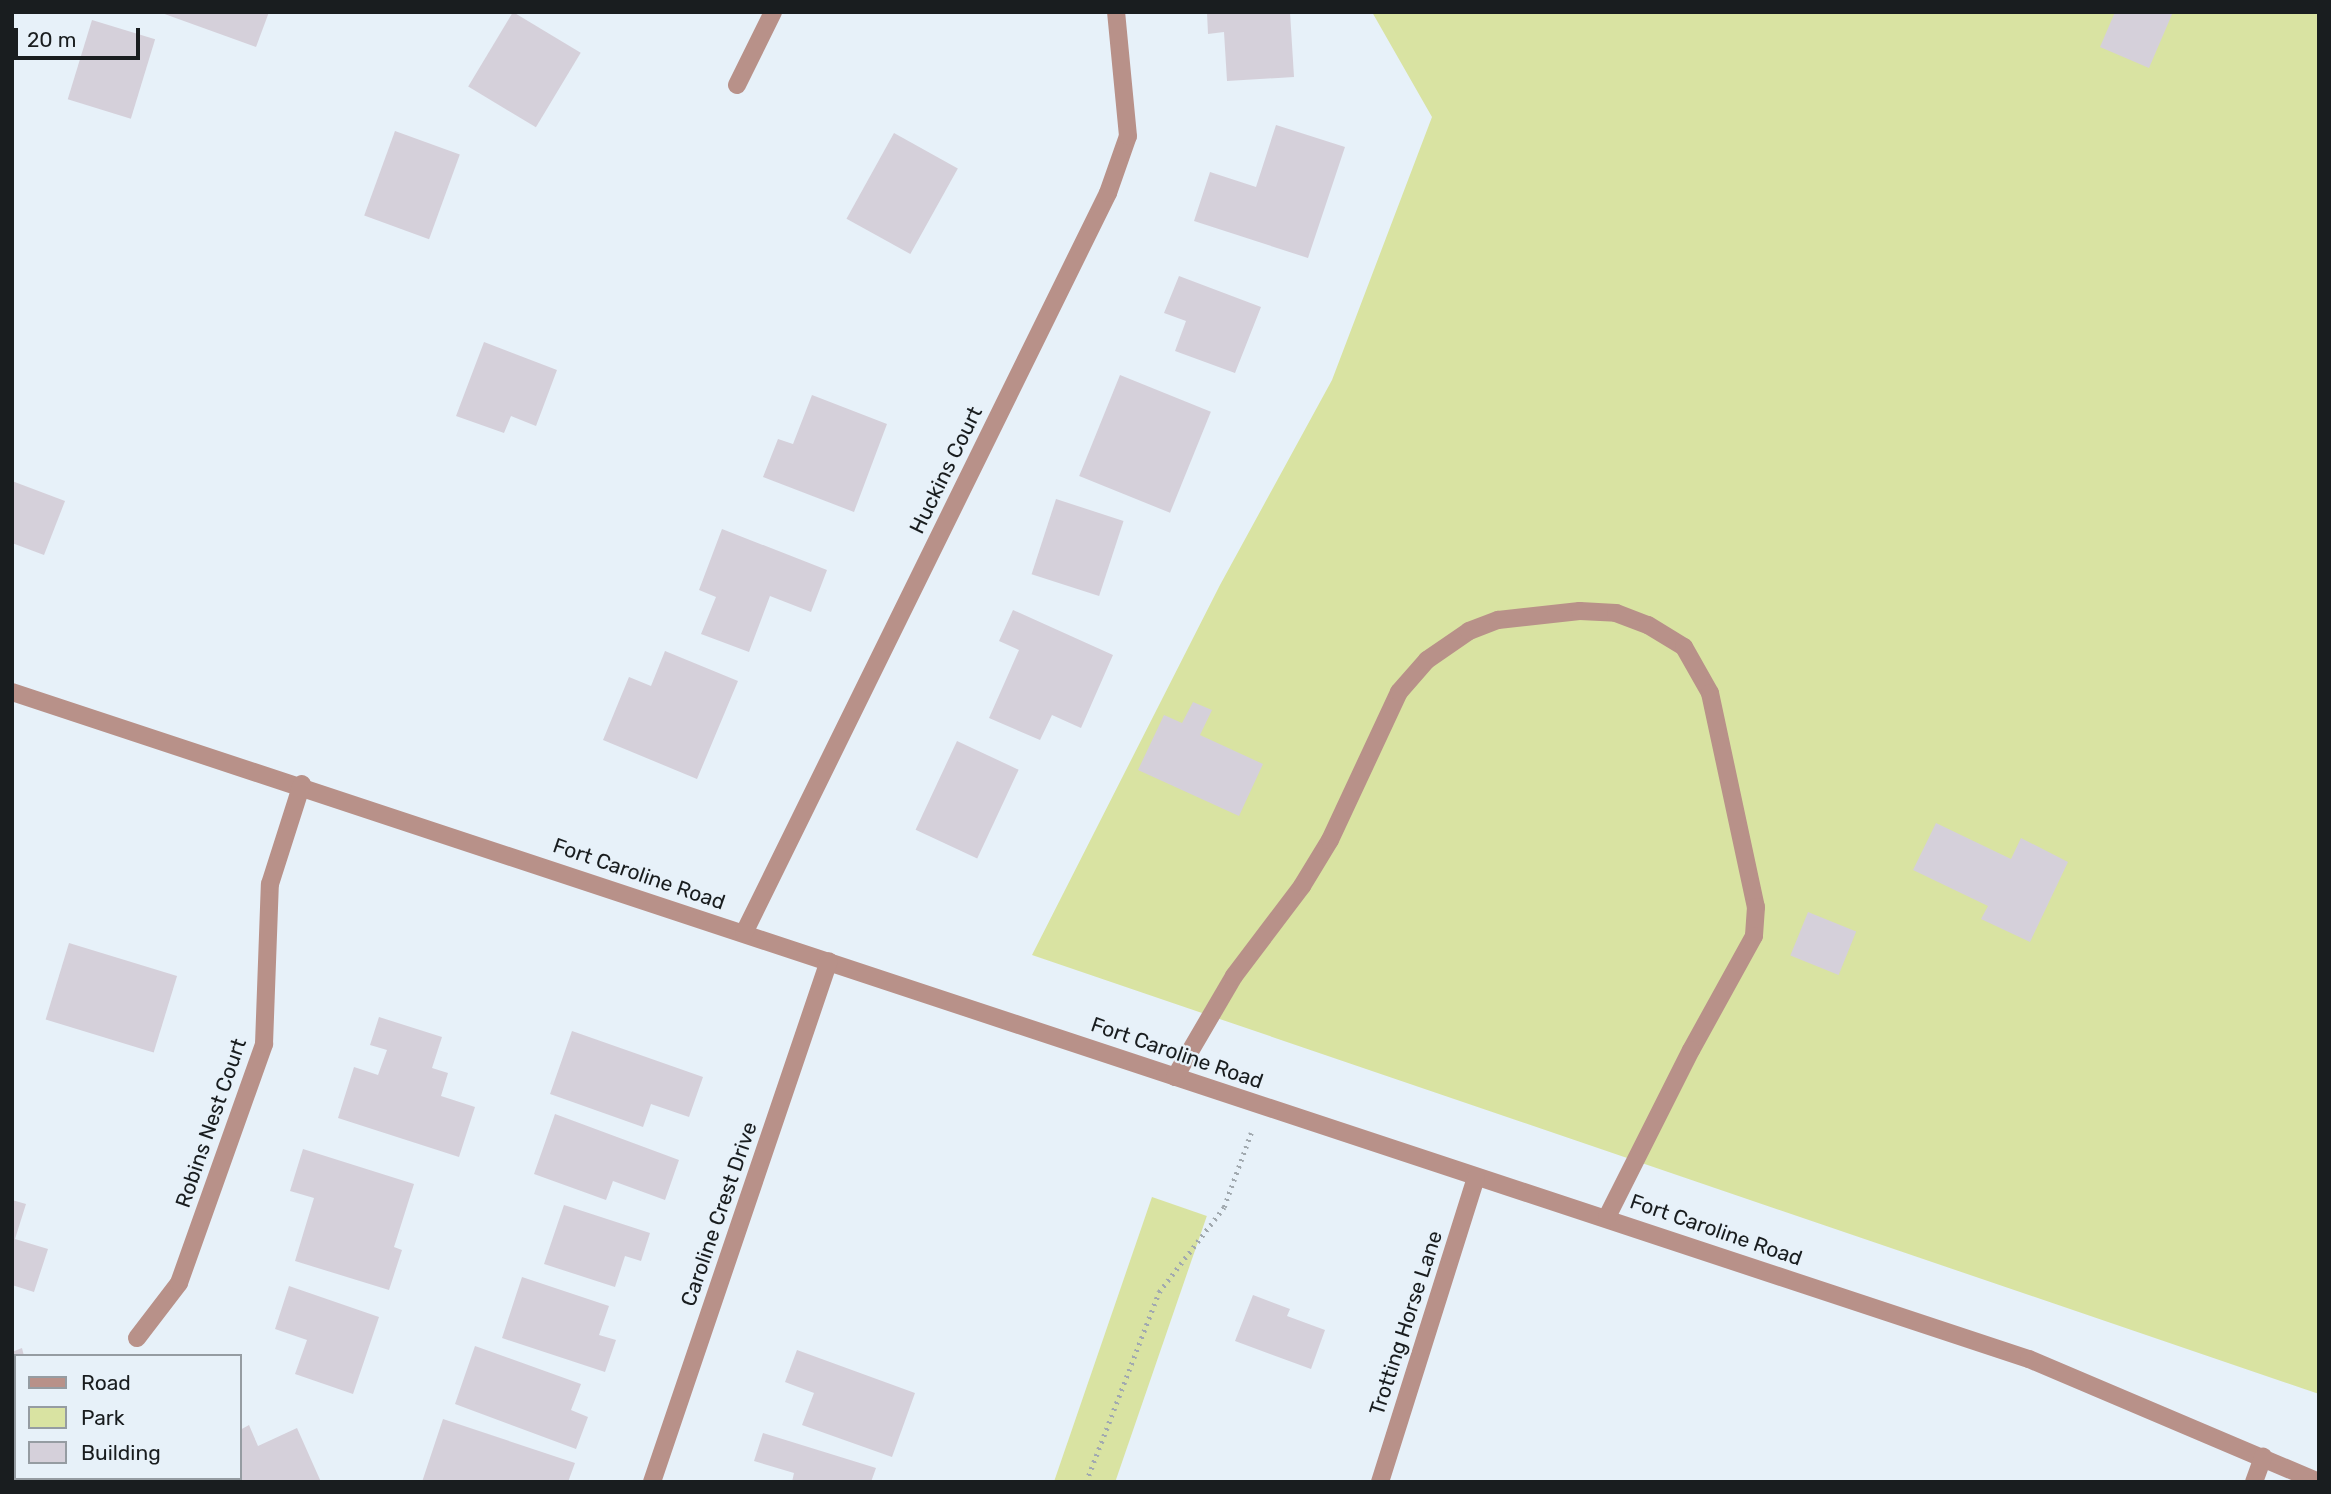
<!DOCTYPE html>
<style>
body{margin:0}
#map{position:relative;width:2331px;height:1494px;overflow:hidden;background:#e7f1f9;font-family:Rubik,sans-serif}
div>[style]{position:absolute}
[style*='--x']{left:calc(var(--x)*1px);top:calc(var(--y)*1px);width:calc(var(--w)*1px);rotate:calc(var(--a)*1deg)}
.green>*{inset:0;background:#d9e3a2;transform-origin:0 0}
.building>*{inset:0;background:#d5d0da;transform-origin:0 0}
.path>*{height:4.5px;margin-top:-2.25px;transform-origin:0;background:repeating-linear-gradient(90deg,#a1a9af 0 2px,transparent 0 7px)}
.minor>*{height:18px;margin:-9px;padding:0 9px;transform-origin:9px;border-radius:9px;background:#b89189}
span{translate:-50% -50%;white-space:nowrap;text-align:center;line-height:1.15;-webkit-text-stroke:5px #e7f1f9;paint-order:stroke}
.street-label{font-size:21px;color:#191d1f}
.frame{position:absolute;inset:0;border:14px solid #191d1f;pointer-events:none}
.legend{position:absolute;left:14px;top:1354px;width:228px;height:126px;box-sizing:border-box;background:#e7f1f9;border:2px solid #959ca2;margin:0;padding:9px 12px;list-style:none;font-size:21px;color:#191d1f}
.legend li{display:flex;align-items:center;gap:14px;height:35px}
.legend b{width:35px;border:2px solid #959ca2}
.scale{position:absolute;left:14px;top:28px;width:126px;height:32px;box-sizing:border-box;border:4px solid #191d1f;border-top:0;padding-left:9px;font-size:21px;line-height:24px;white-space:nowrap;color:#191d1f;-webkit-text-stroke:5px #e7f1f9;paint-order:stroke}
</style>
<div id="map">
<div class="green">
<div style="clip-path:polygon(1372px 12px,2319px 12px,2319px 1394px,1032px 955px,1220px 585px,1332px 380px,1432px 117px)"></div>
<div style="left:1152px;top:1197px;width:58px;height:300px;rotate:19deg"></div>
</div>
<div class="building">
<div style="clip-path:polygon(159px 12px,269px 12px,256px 47px)"></div>
<div style="left:513px;top:12px;width:79px;height:87px;rotate:31deg"></div>
<div style="clip-path:polygon(1207px 12px,1290px 12px,1294px 77px,1227px 81px,1224px 32px,1208px 34px)"></div>
<div style="clip-path:polygon(2115px 12px,2173px 12px,2149px 68px,2100px 47px)"></div>
<div style="left:92px;top:20px;width:66px;height:83px;rotate:17deg"></div>
<div style="clip-path:polygon(1276px 125px,1345px 147px,1308px 258px,1194px 221px,1210px 172px,1256px 187px)"></div>
<div style="left:395px;top:131px;width:69px;height:90px;rotate:20deg"></div>
<div style="left:894px;top:133px;width:73px;height:98px;rotate:29deg"></div>
<div style="clip-path:polygon(1179px 276px,1261px 307px,1235px 373px,1175px 351px,1186px 321px,1164px 313px)"></div>
<div style="clip-path:polygon(484px 342px,557px 370px,536px 426px,511px 416px,504px 433px,456px 416px)"></div>
<div style="left:1120px;top:375px;width:98px;height:109px;rotate:22deg"></div>
<div style="clip-path:polygon(812px 395px,887px 424px,854px 512px,763px 477px,778px 439px,793px 444px)"></div>
<div style="clip-path:polygon(12px 481px,65px 501px,44px 555px,12px 543px)"></div>
<div style="left:1056px;top:499px;width:71px;height:79px;rotate:18deg"></div>
<div style="clip-path:polygon(722px 529px,827px 570px,811px 612px,770px 596px,749px 652px,701px 634px,716px 597px,699px 590px)"></div>
<div style="clip-path:polygon(1013px 610px,1113px 655px,1081px 728px,1052px 715px,1040px 740px,989px 718px,1019px 650px,999px 641px)"></div>
<div style="clip-path:polygon(665px 651px,738px 681px,697px 779px,603px 740px,629px 677px,651px 686px)"></div>
<div style="clip-path:polygon(1193px 702px,1212px 710px,1200px 735px,1263px 764px,1239px 816px,1138px 770px,1164px 715px,1182px 723px)"></div>
<div style="left:957px;top:741px;width:68px;height:98px;rotate:25deg"></div>
<div style="clip-path:polygon(1936px 823px,2011px 859px,2021px 838px,2068px 862px,2030px 942px,1981px 919px,1988px 906px,1913px 870px)"></div>
<div style="left:1808px;top:912px;width:52px;height:47px;rotate:22deg"></div>
<div style="left:69px;top:943px;width:113px;height:80px;rotate:17deg"></div>
<div style="clip-path:polygon(379px 1017px,442px 1037px,432px 1068px,448px 1073px,441px 1096px,475px 1107px,459px 1157px,338px 1118px,354px 1067px,378px 1075px,387px 1050px,370px 1045px)"></div>
<div style="clip-path:polygon(572px 1031px,703px 1077px,689px 1117px,651px 1104px,643px 1127px,550px 1094px)"></div>
<div style="clip-path:polygon(555px 1114px,679px 1160px,665px 1200px,613px 1181px,606px 1200px,534px 1174px)"></div>
<div style="clip-path:polygon(303px 1149px,414px 1184px,394px 1247px,402px 1250px,389px 1290px,295px 1261px,314px 1198px,290px 1191px)"></div>
<div style="clip-path:polygon(12px 1200px,26px 1204px,15px 1239px,48px 1249px,34px 1292px,12px 1285px)"></div>
<div style="clip-path:polygon(564px 1205px,650px 1233px,641px 1261px,625px 1256px,615px 1287px,544px 1264px)"></div>
<div style="clip-path:polygon(522px 1277px,609px 1306px,599px 1335px,616px 1340px,605px 1372px,502px 1338px)"></div>
<div style="clip-path:polygon(289px 1286px,379px 1317px,353px 1394px,295px 1374px,307px 1340px,275px 1329px)"></div>
<div style="clip-path:polygon(1253px 1295px,1290px 1309px,1287px 1316px,1325px 1330px,1311px 1369px,1235px 1341px)"></div>
<div style="clip-path:polygon(475px 1346px,581px 1384px,571px 1410px,588px 1417px,576px 1449px,455px 1404px)"></div>
<div style="clip-path:polygon(22px 1348px,24px 1356px,16px 1356px,12px 1402px,12px 1352px)"></div>
<div style="clip-path:polygon(797px 1350px,915px 1393px,892px 1457px,802px 1425px,814px 1393px,785px 1382px)"></div>
<div style="clip-path:polygon(443px 1419px,575px 1463px,568px 1482px,422px 1482px)"></div>
<div style="clip-path:polygon(249px 1425px,258px 1446px,297px 1428px,321px 1482px,230px 1482px,228px 1478px,240px 1478px,240px 1430px)"></div>
<div style="clip-path:polygon(763px 1433px,876px 1468px,871px 1482px,792px 1482px,794px 1473px,754px 1461px)"></div>
</div>
<div class="path">
<div style="--x:1086;--y:1482;--w:204;--a:-69"></div>
<div style="--x:1159;--y:1292;--w:107;--a:-52.6"></div>
<div style="--x:1224;--y:1207;--w:79;--a:-70"></div>
</div>
<div class="minor">
<div style="--x:737;--y:85;--w:81;--a:-63.7"></div>
<div style="--x:12;--y:692;--w:2124;--a:18.3"></div>
<div style="--x:2029;--y:1359;--w:315;--a:23"></div>
<div style="--x:744;--y:933;--w:825;--a:-63.81"></div>
<div style="--x:1108;--y:193;--w:60;--a:-70.7"></div>
<div style="--x:1128;--y:136;--w:125;--a:-95.5"></div>
<div style="--x:1175;--y:1077;--w:117;--a:-59.7"></div>
<div style="--x:1234;--y:976;--w:113;--a:-52.9"></div>
<div style="--x:1302;--y:886;--w:54;--a:-58.7"></div>
<div style="--x:1330;--y:840;--w:163;--a:-65"></div>
<div style="--x:1399;--y:692;--w:43;--a:-48.8"></div>
<div style="--x:1427;--y:660;--w:51;--a:-34.6"></div>
<div style="--x:1469;--y:631;--w:31;--a:-21"></div>
<div style="--x:1498;--y:620;--w:82;--a:-6.3"></div>
<div style="--x:1580;--y:611;--w:36;--a:3"></div>
<div style="--x:1616;--y:613;--w:34;--a:21"></div>
<div style="--x:1648;--y:625;--w:42;--a:31.4"></div>
<div style="--x:1684;--y:647;--w:53;--a:60.5"></div>
<div style="--x:1710;--y:693;--w:219;--a:77.9"></div>
<div style="--x:1756;--y:907;--w:29;--a:94"></div>
<div style="--x:1754;--y:936;--w:130;--a:118.9"></div>
<div style="--x:1691;--y:1050;--w:187;--a:116.7"></div>
<div style="--x:137;--y:1338;--w:69;--a:-52.6"></div>
<div style="--x:179;--y:1283;--w:254;--a:-70.4"></div>
<div style="--x:264;--y:1044;--w:160;--a:-87.9"></div>
<div style="--x:270;--y:884;--w:105;--a:-72.3"></div>
<div style="--x:652;--y:1482;--w:550;--a:-71.24"></div>
<div style="--x:1380;--y:1482;--w:319;--a:-72.5"></div>
<div style="--x:2254;--y:1482;--w:27;--a:-70"></div>
</div>
<div class="street-label">
<span style="left:946px;top:470px;rotate:-64deg">Huckins Court</span>
<span style="left:639px;top:874px;rotate:19deg">Fort Caroline Road</span>
<span style="left:1177px;top:1053px;rotate:19deg">Fort Caroline Road</span>
<span style="left:211px;top:1123px;rotate:-71deg">Robins Nest Court</span>
<span style="left:719px;top:1214px;rotate:-71deg">Caroline Crest Drive</span>
<span style="left:1716px;top:1230px;rotate:19deg">Fort Caroline Road</span>
<span style="left:1406px;top:1323px;rotate:-72deg">Trotting Horse Lane</span>
</div>
<div class="frame"></div>
<ul class="legend">
<li><b style="height:9px;background:#b89189"></b>Road</li>
<li><b style="height:19px;background:#d9e3a2"></b>Park</li>
<li><b style="height:19px;background:#d5d0da"></b>Building</li>
</ul>
<div class="scale">20 m</div>
</div>
